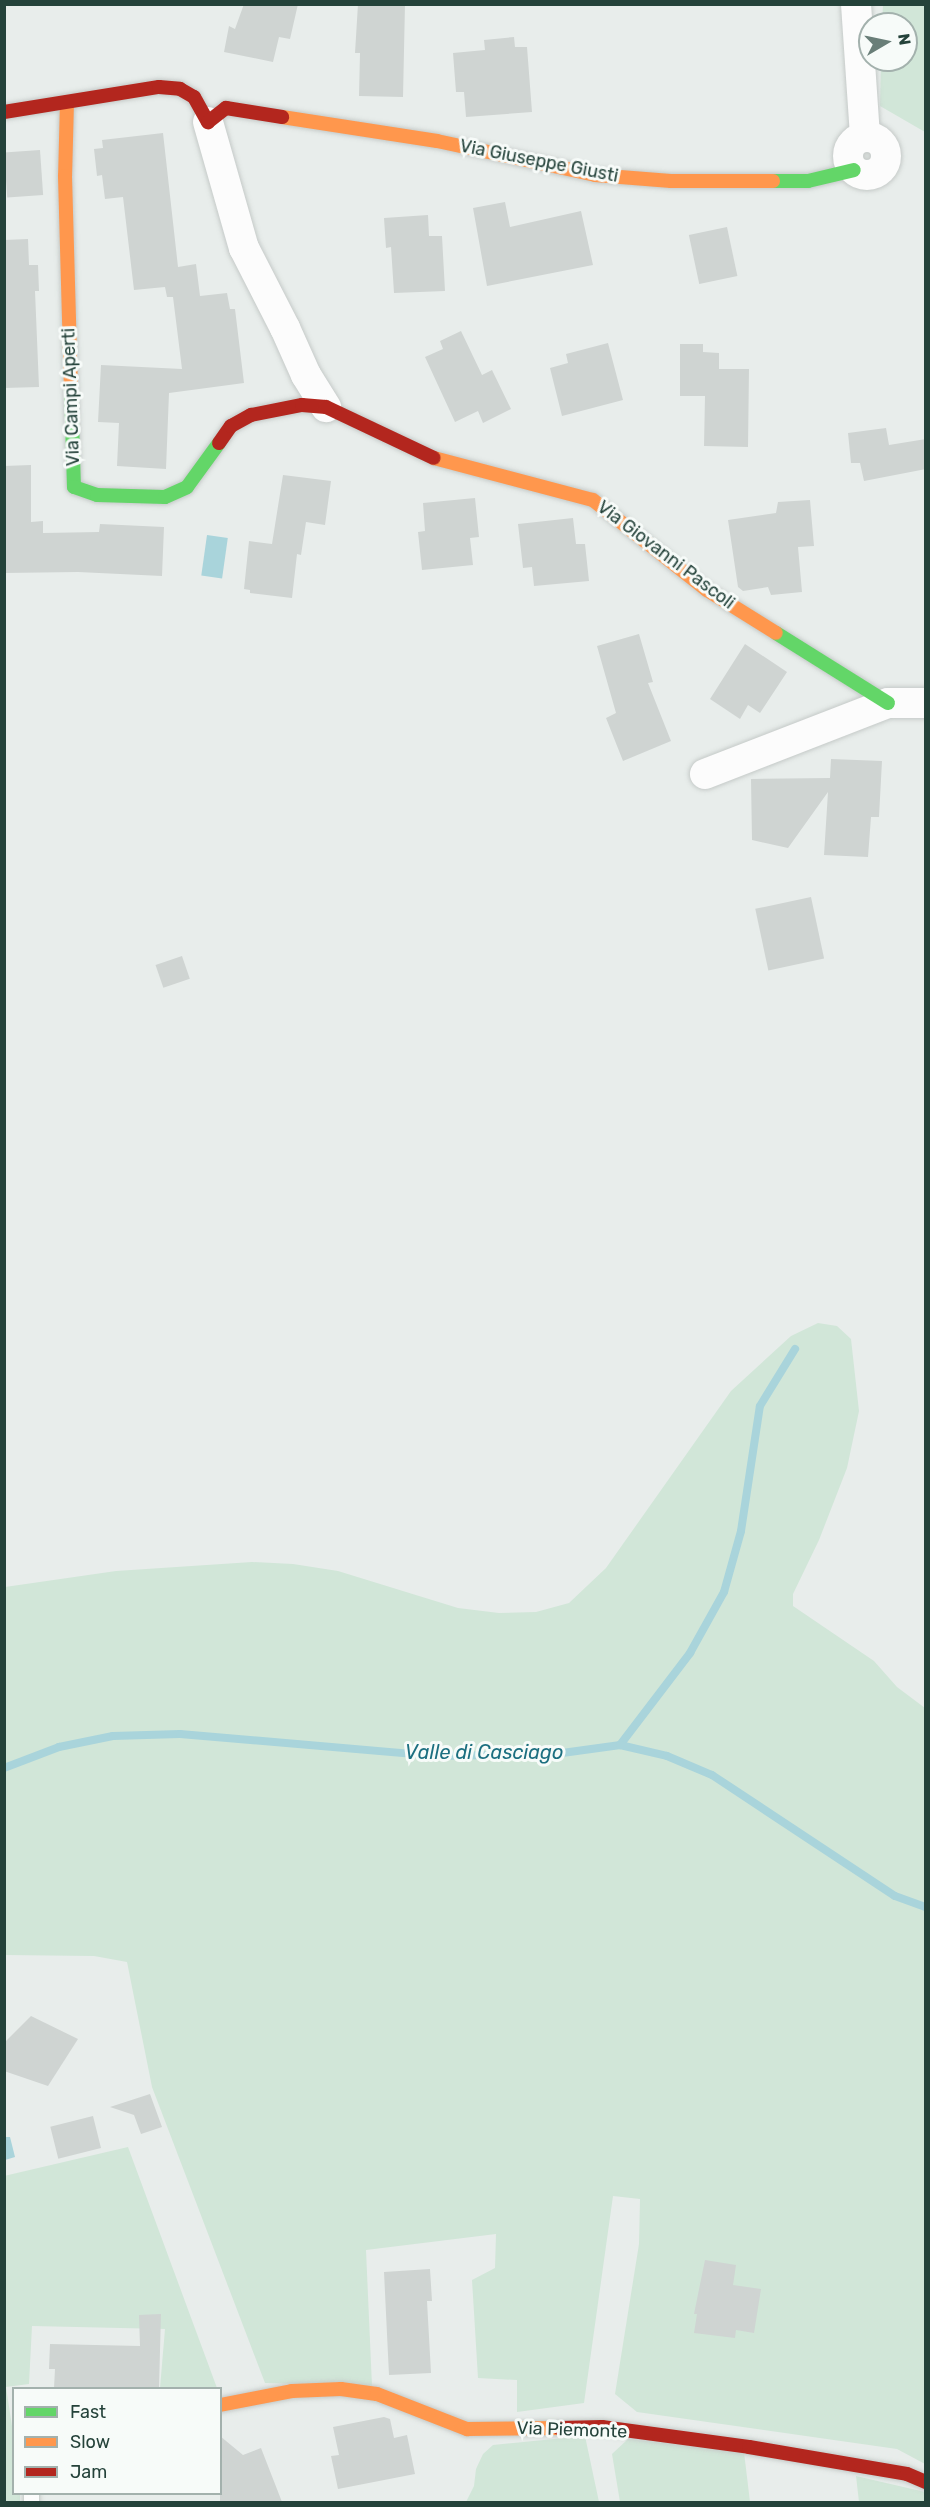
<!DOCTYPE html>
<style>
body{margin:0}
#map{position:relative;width:930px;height:2507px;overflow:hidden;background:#e8edeb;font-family:Rubik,sans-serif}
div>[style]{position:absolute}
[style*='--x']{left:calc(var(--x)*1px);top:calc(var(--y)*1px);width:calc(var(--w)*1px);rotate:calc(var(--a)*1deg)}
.green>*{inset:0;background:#d1e6d8}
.water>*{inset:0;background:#a9d4db;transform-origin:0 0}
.stream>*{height:8px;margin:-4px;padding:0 4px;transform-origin:4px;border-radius:4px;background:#a9d4db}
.building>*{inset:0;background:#cfd4d2;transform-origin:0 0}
.roads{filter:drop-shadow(0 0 2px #c5cac8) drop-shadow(0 0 2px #c5cac8)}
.lane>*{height:15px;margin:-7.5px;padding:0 7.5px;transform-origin:7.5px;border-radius:7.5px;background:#fcfcfc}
.street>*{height:30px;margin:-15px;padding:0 15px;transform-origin:15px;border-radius:15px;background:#fcfcfc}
.street>.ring{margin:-15px;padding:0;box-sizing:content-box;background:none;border:30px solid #fcfcfc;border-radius:50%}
.fast>*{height:14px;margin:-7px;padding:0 7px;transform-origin:7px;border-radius:7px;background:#63d668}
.slow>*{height:14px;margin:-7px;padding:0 7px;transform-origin:7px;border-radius:7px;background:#ff974d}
.jam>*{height:14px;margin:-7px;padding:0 7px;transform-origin:7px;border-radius:7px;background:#b3261e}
span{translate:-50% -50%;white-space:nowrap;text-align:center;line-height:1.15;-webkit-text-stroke:6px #f7fbf9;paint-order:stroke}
.street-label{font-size:18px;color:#24423a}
.water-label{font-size:20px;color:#1c6f80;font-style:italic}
.frame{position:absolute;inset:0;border:6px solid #24423a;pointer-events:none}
.legend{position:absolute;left:12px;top:2387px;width:210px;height:108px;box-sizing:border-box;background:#f7fbf9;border:2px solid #a3b1ad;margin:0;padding:8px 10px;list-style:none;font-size:18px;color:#24423a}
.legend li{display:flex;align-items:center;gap:12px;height:30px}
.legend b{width:30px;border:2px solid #a3b1ad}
.north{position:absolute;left:858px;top:12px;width:60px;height:60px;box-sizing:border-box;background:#f7fbf9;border:2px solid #a3b1ad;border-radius:50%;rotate:81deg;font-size:16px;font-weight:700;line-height:24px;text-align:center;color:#24423a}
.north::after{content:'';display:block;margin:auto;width:21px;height:27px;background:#697e78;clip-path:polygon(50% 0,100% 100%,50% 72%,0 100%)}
</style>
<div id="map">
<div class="green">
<div style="clip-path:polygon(883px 5px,925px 5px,925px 132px,880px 106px,881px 60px,906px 60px,906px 24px,882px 24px)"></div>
<div style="clip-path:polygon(818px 1323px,837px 1326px,851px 1339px,859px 1411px,847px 1468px,819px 1540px,793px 1594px,793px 1606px,874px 1661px,897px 1687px,925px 1708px,925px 2464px,897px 2449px,637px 2412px,615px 2394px,639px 2244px,640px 2199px,613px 2196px,584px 2403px,517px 2412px,517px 2380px,478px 2378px,472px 2280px,495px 2268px,496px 2234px,366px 2250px,372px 2386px,265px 2383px,152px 2087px,127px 1962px,94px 1956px,5px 1955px,5px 1587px,116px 1571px,252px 1562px,293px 1564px,338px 1571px,458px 1608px,499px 1613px,536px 1612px,569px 1603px,606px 1568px,731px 1391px,791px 1336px)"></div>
<div style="clip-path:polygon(128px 2147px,217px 2388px,160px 2388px,165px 2329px,32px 2326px,29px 2384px,6px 2387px,14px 2439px,14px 2494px,20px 2494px,20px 2502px,4px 2502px,4px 2176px)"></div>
<div style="clip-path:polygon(585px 2436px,599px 2502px,466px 2502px,474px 2486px,476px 2469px,483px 2454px,493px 2445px)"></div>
<div style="clip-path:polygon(628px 2439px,744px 2452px,750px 2502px,620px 2502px,612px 2454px)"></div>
<div style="clip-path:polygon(856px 2476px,925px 2492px,925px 2502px,859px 2502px)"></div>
</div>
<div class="water">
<div style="left:207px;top:535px;width:21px;height:41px;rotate:8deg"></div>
<div style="clip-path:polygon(5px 2130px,6px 2137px,10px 2137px,15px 2157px,5px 2160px)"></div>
</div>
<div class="stream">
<div style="--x:620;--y:1745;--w:116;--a:-52.7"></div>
<div style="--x:690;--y:1653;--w:70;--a:-60.9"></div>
<div style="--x:724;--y:1592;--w:63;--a:-74.4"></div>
<div style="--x:741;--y:1531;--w:126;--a:-81.4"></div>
<div style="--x:760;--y:1406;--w:67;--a:-58.4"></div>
<div style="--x:4;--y:1768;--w:59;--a:-20.9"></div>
<div style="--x:59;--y:1747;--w:55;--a:-11.5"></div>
<div style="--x:113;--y:1736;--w:67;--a:-1.7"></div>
<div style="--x:180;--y:1734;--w:256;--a:4.9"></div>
<div style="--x:435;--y:1756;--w:120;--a:-1"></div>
<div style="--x:555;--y:1754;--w:66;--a:-7.9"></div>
<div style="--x:620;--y:1745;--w:48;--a:13.2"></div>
<div style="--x:667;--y:1756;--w:49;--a:22.9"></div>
<div style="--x:712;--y:1775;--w:219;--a:33.5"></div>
<div style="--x:895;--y:1896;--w:33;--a:20"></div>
</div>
<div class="building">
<div style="clip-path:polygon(244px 4px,298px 4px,290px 39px,279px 37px,273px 62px,224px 52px,229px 26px,235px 29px)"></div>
<div style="clip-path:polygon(358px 4px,405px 4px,403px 97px,359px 96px,360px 53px,355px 53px)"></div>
<div style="clip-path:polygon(514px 37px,515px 47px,527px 47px,532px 112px,466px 117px,464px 92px,456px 92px,453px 53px,485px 50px,484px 40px)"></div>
<div style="clip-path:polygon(163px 133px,178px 267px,196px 264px,200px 296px,227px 293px,230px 309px,235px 309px,244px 383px,169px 393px,166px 469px,117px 466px,119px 423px,98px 422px,101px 365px,182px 369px,173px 297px,167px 297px,165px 287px,134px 290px,123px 197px,105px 199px,102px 175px,97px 176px,94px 149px,103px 148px,102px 140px)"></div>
<div style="left:40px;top:150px;width:45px;height:36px;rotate:86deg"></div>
<div style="clip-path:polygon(505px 202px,510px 227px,581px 211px,593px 265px,487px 286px,473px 208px)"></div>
<div style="clip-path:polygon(428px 215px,429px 236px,442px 236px,445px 291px,394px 293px,391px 247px,386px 248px,384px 218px)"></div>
<div style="left:727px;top:227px;width:50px;height:39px;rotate:78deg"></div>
<div style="clip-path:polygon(28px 239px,29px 265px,38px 265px,39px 291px,35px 291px,39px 387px,4px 388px,4px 240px)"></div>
<div style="clip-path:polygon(461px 331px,482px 375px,492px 370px,511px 409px,483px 423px,478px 411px,455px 422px,425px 357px,443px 349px,440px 341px)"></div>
<div style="clip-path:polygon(608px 343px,623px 400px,562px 416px,550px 368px,568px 363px,566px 354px)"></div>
<div style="clip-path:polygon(680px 344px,703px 344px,703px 352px,719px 353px,719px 369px,749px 369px,748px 447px,704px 446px,705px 396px,680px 396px)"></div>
<div style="clip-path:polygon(886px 428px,889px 445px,926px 439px,926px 469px,864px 481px,860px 463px,851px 463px,848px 433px)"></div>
<div style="clip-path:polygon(31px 465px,31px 522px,43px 521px,43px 533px,99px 532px,100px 524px,164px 527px,162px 576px,78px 572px,4px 573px,4px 466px)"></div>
<div style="clip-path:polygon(283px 475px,331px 481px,325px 525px,306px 522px,301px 555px,297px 554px,292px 598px,250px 593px,250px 590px,244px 589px,249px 541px,272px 544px)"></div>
<div style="clip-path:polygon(475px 498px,479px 537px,470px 538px,473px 565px,422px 570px,418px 532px,425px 531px,423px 503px)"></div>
<div style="clip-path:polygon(810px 500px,814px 546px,798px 547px,802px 592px,771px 595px,768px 587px,743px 591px,738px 587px,728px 520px,776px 513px,778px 502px)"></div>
<div style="clip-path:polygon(573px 518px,576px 544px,585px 544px,589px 581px,534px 586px,532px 567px,523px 568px,518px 524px)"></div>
<div style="clip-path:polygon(639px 634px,653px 682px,648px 683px,671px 741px,623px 761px,606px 718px,616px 713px,597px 646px)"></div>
<div style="clip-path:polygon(745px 644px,787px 672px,760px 713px,748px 705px,740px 719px,710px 699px)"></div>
<div style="clip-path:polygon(831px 759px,882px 761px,879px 817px,871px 817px,868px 857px,824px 855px,828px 792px,788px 848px,752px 840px,751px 779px,830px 778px)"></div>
<div style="left:811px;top:897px;width:63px;height:57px;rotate:78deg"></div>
<div style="left:182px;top:956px;width:24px;height:28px;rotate:71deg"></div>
<div style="clip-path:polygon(31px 2016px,78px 2039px,48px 2086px,4px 2071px,4px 2043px)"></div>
<div style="clip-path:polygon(150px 2094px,162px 2127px,141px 2134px,134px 2115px,110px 2107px)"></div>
<div style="left:93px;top:2116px;width:33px;height:44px;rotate:76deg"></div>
<div style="clip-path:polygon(705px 2260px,736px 2265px,733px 2285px,761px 2289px,754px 2333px,736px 2330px,735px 2338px,694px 2333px,697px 2314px,694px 2314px)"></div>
<div style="clip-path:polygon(430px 2269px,432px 2301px,427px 2301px,431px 2373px,389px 2375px,384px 2272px)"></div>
<div style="clip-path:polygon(161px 2314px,159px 2388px,54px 2388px,55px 2369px,49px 2369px,50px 2344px,140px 2346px,139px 2315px)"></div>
<div style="clip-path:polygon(384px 2417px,390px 2419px,394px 2438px,407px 2435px,415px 2474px,338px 2489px,331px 2456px,339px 2455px,333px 2427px)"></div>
<div style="clip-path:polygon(220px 2436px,243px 2455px,261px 2448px,282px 2502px,220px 2502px)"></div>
</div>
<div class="roads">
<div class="lane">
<div style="--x:31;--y:2494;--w:8;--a:90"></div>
</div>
<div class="street">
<div style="--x:856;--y:4;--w:133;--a:86.1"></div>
<div style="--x:208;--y:122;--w:131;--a:74.1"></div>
<div style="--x:244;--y:248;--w:90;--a:62.9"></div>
<div style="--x:285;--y:328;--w:51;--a:65.9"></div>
<div style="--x:306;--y:375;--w:38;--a:58"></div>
<div class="ring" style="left:848px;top:137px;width:8px;height:8px"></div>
<div style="--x:705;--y:774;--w:196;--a:-21.2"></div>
<div style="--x:888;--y:703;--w:38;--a:0"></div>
</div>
<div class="fast">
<div style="--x:773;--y:181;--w:35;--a:0"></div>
<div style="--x:808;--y:181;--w:47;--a:-13.4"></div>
<div style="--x:71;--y:387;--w:100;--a:88.3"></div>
<div style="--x:74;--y:487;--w:24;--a:19"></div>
<div style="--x:97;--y:495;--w:68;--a:1.7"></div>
<div style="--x:165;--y:497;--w:24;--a:-24"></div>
<div style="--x:187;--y:487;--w:54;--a:-54"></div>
<div style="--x:776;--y:633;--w:132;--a:32"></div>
</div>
<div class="slow">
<div style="--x:67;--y:102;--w:74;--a:91.5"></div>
<div style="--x:65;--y:176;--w:211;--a:88.4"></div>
<div style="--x:282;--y:117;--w:157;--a:8.8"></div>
<div style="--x:437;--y:141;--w:162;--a:12.1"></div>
<div style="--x:595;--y:175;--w:76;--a:4.5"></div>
<div style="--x:671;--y:181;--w:102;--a:0"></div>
<div style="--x:434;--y:458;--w:164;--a:14.8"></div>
<div style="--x:593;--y:500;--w:145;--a:38.3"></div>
<div style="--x:707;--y:590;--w:81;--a:31.9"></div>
<div style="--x:220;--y:2405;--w:73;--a:-11"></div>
<div style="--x:292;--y:2391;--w:49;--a:-2.3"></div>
<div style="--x:341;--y:2389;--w:36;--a:8"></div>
<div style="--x:377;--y:2394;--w:97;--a:21.3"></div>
<div style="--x:467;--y:2429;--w:92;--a:-0.6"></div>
</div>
<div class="jam">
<div style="--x:4;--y:112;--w:157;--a:-9.2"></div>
<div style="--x:159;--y:87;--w:21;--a:5"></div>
<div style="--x:180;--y:89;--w:16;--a:30"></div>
<div style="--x:194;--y:97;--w:29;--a:61"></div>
<div style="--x:208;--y:122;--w:23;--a:-38"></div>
<div style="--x:226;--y:108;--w:57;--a:9.1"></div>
<div style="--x:219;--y:443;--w:21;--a:-55"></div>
<div style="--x:231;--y:426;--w:23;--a:-29"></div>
<div style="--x:251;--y:415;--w:52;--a:-11.1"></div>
<div style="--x:302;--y:405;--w:24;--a:5"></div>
<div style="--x:326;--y:407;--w:119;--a:25.3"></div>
<div style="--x:559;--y:2428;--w:43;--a:-1.3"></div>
<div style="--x:602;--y:2427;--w:148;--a:7.7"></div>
<div style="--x:749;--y:2447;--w:160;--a:9.7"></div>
<div style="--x:907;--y:2474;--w:21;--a:23"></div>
</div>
</div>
<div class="street-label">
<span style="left:539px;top:161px;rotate:11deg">Via Giuseppe Giusti</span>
<span style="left:71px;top:397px;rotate:-92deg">Via Campi Aperti</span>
<span style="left:666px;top:555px;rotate:37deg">Via Giovanni Pascoli</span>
<span style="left:572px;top:2430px;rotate:2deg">Via Piemonte</span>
</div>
<div class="water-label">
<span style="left:484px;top:1752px">Valle di Casciago</span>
</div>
<div class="frame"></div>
<ul class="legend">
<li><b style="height:8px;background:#63d668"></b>Fast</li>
<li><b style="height:8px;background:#ff974d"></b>Slow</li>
<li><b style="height:8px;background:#b3261e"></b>Jam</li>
</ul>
<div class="north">N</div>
</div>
